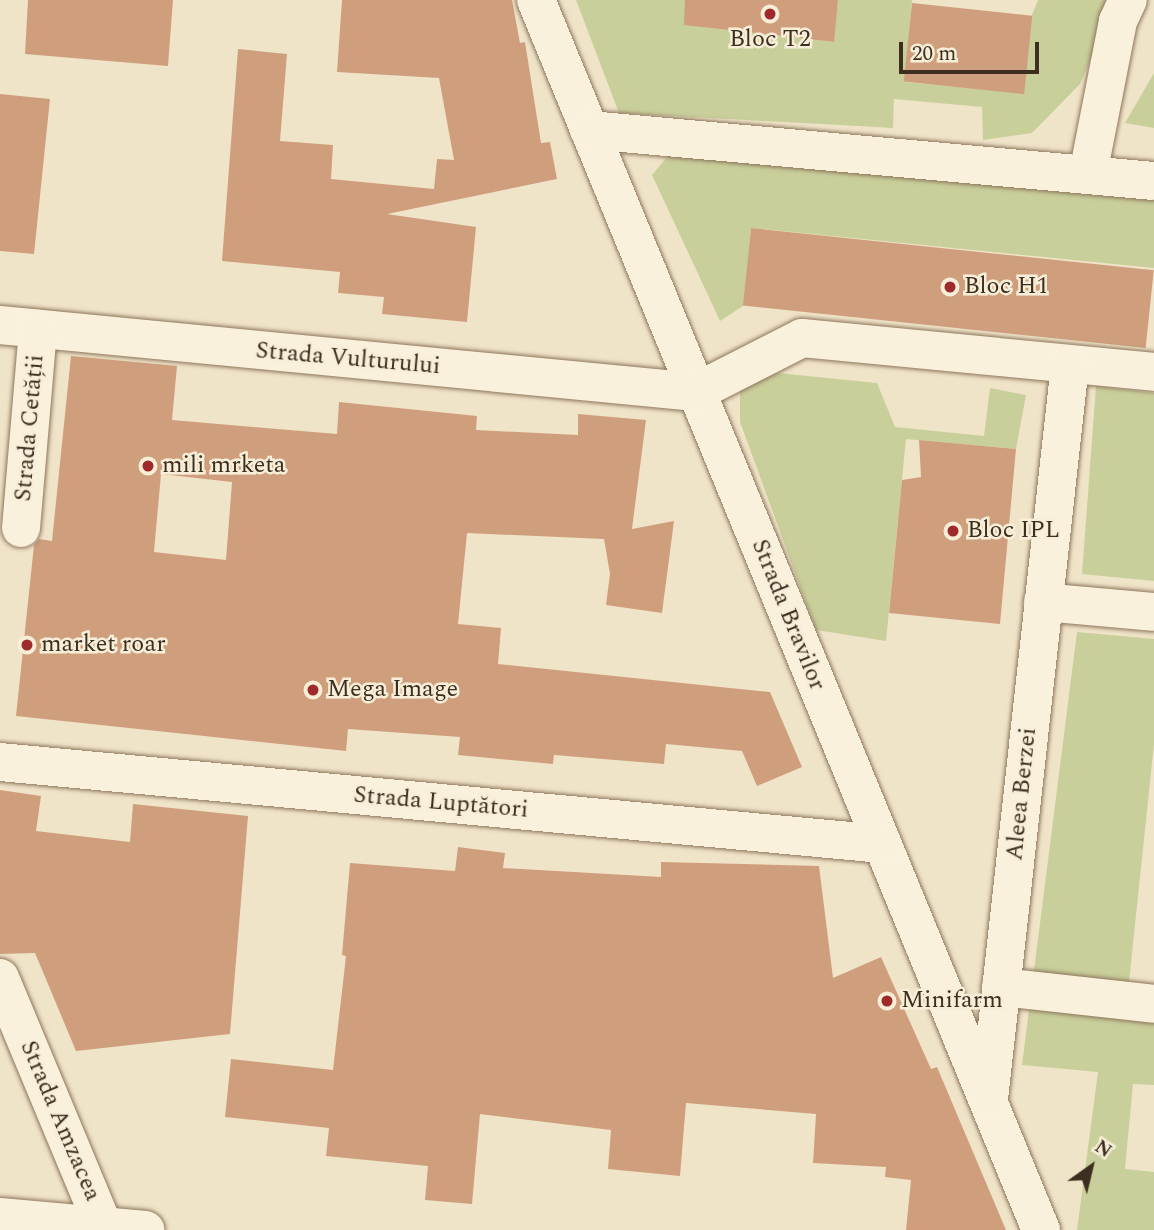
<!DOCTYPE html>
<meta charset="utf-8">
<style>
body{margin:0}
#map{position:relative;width:1154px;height:1230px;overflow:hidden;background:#f0e4c8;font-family:Spectral,serif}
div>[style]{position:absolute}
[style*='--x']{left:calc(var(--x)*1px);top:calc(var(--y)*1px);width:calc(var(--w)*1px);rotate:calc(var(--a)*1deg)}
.green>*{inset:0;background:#c9cf9b}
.building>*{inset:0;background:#cf9f7d;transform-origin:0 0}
.roads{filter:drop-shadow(0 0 2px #8d765c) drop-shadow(0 0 2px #8d765c)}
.minor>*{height:38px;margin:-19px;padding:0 19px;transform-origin:19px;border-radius:19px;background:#faf1dc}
.dots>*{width:19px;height:19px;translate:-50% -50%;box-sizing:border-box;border:4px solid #f7eed8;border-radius:50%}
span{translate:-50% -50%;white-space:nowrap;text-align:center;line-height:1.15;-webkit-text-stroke:5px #f7eed8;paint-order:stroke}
.poi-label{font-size:24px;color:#3d2e20}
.left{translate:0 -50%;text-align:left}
.street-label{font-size:24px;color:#3d2e20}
.north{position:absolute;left:1056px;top:1132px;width:70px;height:70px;-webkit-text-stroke:5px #f7eed8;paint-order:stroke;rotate:34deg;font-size:19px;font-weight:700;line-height:28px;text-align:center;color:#3d2e20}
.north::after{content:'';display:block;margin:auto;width:24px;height:32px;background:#3d2e20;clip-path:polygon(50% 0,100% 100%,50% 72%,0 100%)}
.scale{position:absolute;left:899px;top:42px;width:140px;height:32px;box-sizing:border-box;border:4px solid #3d2e20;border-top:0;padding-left:9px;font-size:21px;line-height:24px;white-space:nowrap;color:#3d2e20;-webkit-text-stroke:5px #f7eed8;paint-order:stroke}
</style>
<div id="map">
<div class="green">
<div style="clip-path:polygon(576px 0,705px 0,703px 27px,833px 42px,838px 0,912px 0,905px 82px,1023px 93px,1032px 15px,1038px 0,1105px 0,1104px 29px,1080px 84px,1032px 133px,983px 140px,982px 107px,894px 99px,893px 128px,619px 113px)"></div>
<div style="clip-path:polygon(1154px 73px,1154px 128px,1125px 123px)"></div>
<div style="clip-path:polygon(672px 151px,1154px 200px,1154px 268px,751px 228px,743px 306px,720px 321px,652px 175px)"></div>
<div style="clip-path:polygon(778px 373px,877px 383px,895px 427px,984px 436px,990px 388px,1026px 395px,1016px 449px,906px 439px,886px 641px,816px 630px,740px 422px,740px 388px)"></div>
<div style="clip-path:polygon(1096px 386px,1154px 393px,1154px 581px,1082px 574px)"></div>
<div style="clip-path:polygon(1077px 632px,1154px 639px,1154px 744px,1129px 982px,1154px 985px,1154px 1085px,1133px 1084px,1125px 1169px,1154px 1172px,1154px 1230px,1077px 1230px,1098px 1072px,1022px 1065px)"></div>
</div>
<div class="building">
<div style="clip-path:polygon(28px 0,173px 0,168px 66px,25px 54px)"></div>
<div style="clip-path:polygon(342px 0,512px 0,520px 43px,525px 42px,541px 143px,550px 142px,557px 179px,387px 214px,476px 227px,467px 322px,382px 314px,384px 297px,338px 293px,340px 272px,222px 261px,238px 49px,287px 54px,280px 141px,333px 145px,331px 179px,434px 189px,437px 159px,454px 160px,439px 78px,337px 72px)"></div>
<div style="clip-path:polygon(685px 0,838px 0,834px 42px,684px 25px)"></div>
<div style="left:912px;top:3px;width:121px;height:79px;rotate:6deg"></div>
<div style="clip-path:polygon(0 94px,50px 99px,34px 254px,0 251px)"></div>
<div style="left:751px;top:228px;width:405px;height:78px;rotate:6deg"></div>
<div style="clip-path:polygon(evenodd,71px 356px,177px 366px,172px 420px,337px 434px,339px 402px,477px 416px,476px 430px,578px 435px,578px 414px,646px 420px,632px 529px,674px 521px,662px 613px,606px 605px,610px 574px,604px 539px,467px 533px,458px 624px,501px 628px,498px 664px,770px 692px,802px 767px,757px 786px,742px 751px,666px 744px,664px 764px,554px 755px,553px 764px,458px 755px,460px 737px,348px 729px,346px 751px,16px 716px,34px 545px,39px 539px,52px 541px,71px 356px,161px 474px,232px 482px,226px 560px,154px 552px,161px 474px)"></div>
<div style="clip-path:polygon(919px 440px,1016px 449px,1000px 624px,889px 613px,902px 480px,921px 477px)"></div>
<div style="clip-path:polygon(0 790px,41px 796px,36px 831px,130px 842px,133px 804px,248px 816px,230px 1034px,76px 1051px,35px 953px,0 954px)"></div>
<div style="clip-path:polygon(458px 847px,505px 853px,503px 868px,661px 877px,661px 862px,819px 866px,833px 978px,881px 957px,931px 1069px,937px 1067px,1006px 1230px,906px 1230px,911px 1180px,885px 1177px,886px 1167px,813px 1163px,816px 1114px,686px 1103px,680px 1176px,608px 1169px,611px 1130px,480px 1114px,472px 1204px,425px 1200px,428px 1166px,326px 1156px,329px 1128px,225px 1117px,231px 1059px,333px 1070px,346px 956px,342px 955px,350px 863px,455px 871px)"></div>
</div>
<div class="roads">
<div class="minor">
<div style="--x:536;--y:0;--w:1330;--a:67.68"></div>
<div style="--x:589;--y:130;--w:567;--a:5.16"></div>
<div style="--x:1088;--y:174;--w:156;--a:-78.9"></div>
<div style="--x:1118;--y:21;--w:23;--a:-65"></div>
<div style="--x:0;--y:325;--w:699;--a:5.5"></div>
<div style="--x:696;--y:392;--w:119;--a:-27"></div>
<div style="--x:802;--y:338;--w:354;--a:5.5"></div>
<div style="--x:21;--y:528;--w:200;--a:-85.1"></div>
<div style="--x:1043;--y:602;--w:111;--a:5.1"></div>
<div style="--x:0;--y:762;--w:886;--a:5.31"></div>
<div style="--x:0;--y:978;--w:269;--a:67.4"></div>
<div style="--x:1001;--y:987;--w:154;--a:6.3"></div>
<div style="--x:989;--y:1099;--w:739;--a:-83.71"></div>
<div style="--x:0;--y:1217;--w:146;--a:5.1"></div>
</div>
</div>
<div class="dots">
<div style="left:770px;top:14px;background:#9e2a2b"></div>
<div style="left:950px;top:287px;background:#9e2a2b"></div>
<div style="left:148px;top:466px;background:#9e2a2b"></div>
<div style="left:953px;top:531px;background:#9e2a2b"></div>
<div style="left:27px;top:645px;background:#9e2a2b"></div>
<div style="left:313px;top:690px;background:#9e2a2b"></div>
<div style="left:887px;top:1001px;background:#9e2a2b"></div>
</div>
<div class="poi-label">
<span style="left:770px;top:40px">Bloc T2</span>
<span class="left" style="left:964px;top:287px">Bloc H1</span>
<span class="left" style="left:162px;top:466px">mili mrketa</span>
<span class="left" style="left:967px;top:531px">Bloc IPL</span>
<span class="left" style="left:41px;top:645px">market roar</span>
<span class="left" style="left:327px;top:690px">Mega Image</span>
<span class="left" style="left:901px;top:1001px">Minifarm</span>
</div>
<div class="street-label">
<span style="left:348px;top:359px;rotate:5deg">Strada Vulturului</span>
<span style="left:30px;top:428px;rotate:-85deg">Strada Cetății</span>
<span style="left:788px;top:615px;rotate:68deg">Strada Bravilor</span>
<span style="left:1022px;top:794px;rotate:-84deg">Aleea Berzei</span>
<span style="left:441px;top:803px;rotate:5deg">Strada Luptători</span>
<span style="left:60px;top:1121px;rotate:67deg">Strada Amzacea</span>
</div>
<div class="north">N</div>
<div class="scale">20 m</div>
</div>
